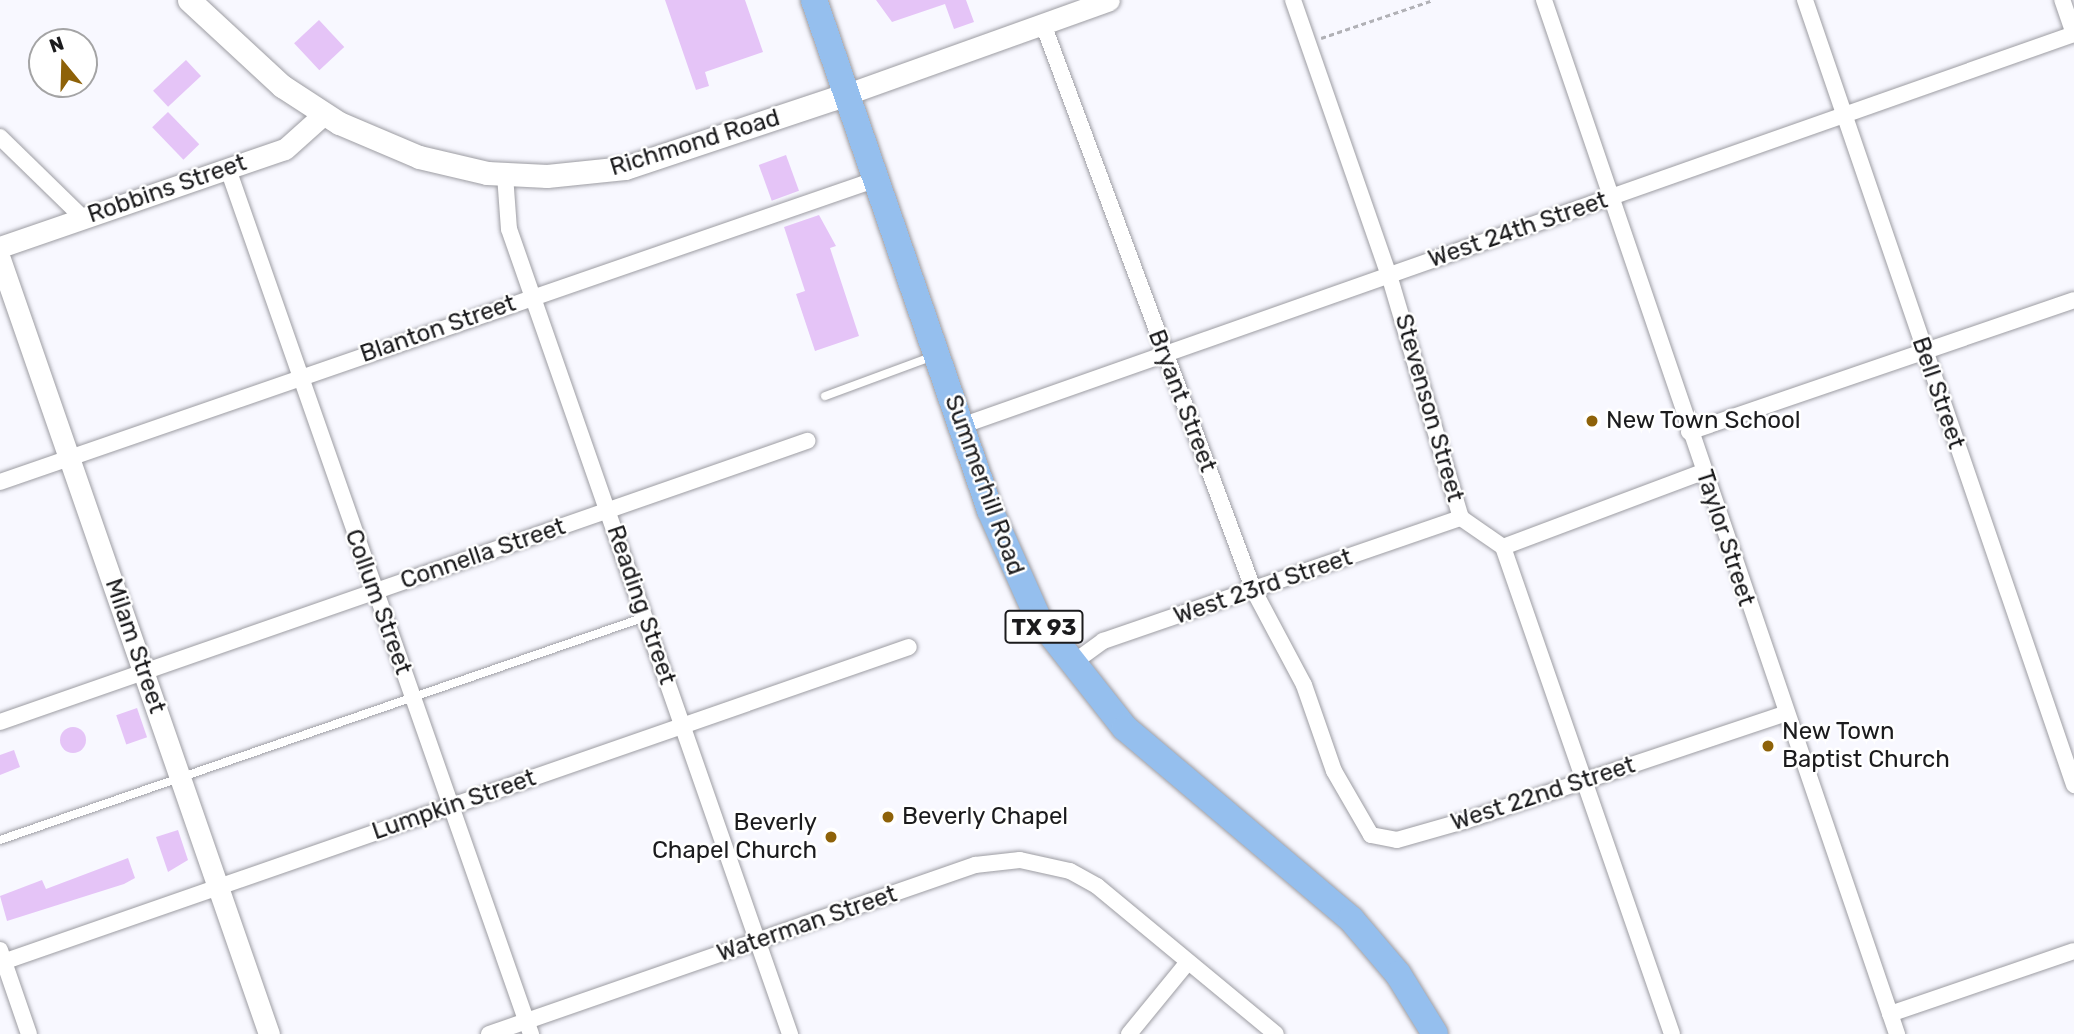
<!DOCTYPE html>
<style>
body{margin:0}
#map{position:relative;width:2074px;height:1034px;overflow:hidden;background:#f8f8ff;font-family:Rubik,sans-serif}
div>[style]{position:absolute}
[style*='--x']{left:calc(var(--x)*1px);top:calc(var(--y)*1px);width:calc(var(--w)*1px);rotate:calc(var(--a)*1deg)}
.building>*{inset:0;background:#e5c4f7;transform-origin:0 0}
.round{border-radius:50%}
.path>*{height:2.5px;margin-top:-1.25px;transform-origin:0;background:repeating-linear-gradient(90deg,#b1b1b6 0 5px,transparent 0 8.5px)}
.roads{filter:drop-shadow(0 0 2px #9d9da3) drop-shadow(0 0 2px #9d9da3)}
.service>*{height:8px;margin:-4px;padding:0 4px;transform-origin:4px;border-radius:4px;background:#fff}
.minor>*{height:16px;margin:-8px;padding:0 8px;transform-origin:8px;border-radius:8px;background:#fff}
.tertiary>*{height:21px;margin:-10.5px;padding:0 10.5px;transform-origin:10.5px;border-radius:10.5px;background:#fff}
.secondary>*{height:23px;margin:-11.5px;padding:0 11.5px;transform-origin:11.5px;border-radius:11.5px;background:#fff}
.primary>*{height:26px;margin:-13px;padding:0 13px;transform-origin:13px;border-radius:13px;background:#95bfee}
.dots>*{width:19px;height:19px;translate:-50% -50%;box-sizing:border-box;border:4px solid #fff;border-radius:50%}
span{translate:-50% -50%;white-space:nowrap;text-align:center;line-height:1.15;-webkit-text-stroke:5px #fff;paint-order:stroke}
.shield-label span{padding:2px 5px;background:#fff;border:2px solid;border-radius:5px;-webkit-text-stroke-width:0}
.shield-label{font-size:23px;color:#1b1b1d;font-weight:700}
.street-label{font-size:24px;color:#1b1b1d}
.poi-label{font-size:24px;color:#1b1b1d}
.left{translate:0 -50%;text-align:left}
.right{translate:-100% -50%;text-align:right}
.north{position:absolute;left:28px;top:28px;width:70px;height:70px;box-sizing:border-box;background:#fff;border:2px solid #a4a4a5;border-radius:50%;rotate:341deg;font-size:19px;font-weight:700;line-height:28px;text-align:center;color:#1b1b1d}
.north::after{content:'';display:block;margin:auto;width:24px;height:32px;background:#8e6209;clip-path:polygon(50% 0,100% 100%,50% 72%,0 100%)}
</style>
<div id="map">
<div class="building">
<div style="clip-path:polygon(665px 0,745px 0,763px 52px,705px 72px,709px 86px,696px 90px)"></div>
<div style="clip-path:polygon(876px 0,966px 0,974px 22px,954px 29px,945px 4px,892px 22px)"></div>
<div style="left:319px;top:20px;width:37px;height:34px;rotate:47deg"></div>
<div style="left:186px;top:60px;width:22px;height:45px;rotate:47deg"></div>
<div style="left:168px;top:112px;width:45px;height:22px;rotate:46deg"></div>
<div style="left:786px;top:155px;width:38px;height:29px;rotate:70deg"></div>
<div style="clip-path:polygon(819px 215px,836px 246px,830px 248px,859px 336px,815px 351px,796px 294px,805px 291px,784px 227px)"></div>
<div style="left:137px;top:708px;width:31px;height:22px;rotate:71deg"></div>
<div class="round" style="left:60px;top:727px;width:26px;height:26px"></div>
<div style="clip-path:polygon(14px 750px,20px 767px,0 775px,0 755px)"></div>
<div style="clip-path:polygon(178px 830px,188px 860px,168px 872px,156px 837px)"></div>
<div style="clip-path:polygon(128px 858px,135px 878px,124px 884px,7px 921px,0 896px,42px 880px,46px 889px)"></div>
</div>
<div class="path">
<div style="--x:1321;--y:38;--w:118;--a:-18.7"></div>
</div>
<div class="roads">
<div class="service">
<div style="--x:825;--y:396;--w:116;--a:-20.2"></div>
<div style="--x:0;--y:840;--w:682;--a:-19.07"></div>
</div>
<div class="minor">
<div style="--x:1293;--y:0;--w:291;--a:70.8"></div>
<div style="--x:1389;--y:275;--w:253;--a:73.5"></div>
<div style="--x:1461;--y:518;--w:51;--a:34.6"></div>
<div style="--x:1503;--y:547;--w:515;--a:70.86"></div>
<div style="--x:1544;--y:0;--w:1093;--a:71.15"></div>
<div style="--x:1805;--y:0;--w:830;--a:71.08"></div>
<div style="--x:1043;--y:24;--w:605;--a:69.59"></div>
<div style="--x:1254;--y:591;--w:106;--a:62"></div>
<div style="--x:1304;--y:685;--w:91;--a:70.8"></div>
<div style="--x:1334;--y:771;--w:74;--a:60"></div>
<div style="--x:1371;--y:835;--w:26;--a:11"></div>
<div style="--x:1397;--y:840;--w:73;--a:-15.9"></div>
<div style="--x:1467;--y:820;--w:334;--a:-18.5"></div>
<div style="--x:0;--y:137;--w:116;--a:44.3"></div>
<div style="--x:228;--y:169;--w:917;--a:70.7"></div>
<div style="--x:505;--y:175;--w:54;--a:85.8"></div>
<div style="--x:509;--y:229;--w:853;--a:70.76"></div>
<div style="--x:961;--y:426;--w:1180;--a:-19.4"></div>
<div style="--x:2074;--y:34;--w:36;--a:-109"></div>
<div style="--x:1689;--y:432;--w:407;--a:-18.9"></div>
<div style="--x:0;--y:482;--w:928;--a:-19.06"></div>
<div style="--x:1503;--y:547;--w:214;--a:-20.6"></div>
<div style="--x:1070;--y:665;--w:41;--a:-36"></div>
<div style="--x:1103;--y:641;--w:379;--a:-19"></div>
<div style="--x:0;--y:722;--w:855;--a:-19.2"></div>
<div style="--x:0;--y:950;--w:89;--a:71"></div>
<div style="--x:0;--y:963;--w:962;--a:-19.17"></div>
<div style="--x:1890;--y:1014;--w:194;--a:-18.9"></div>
<div style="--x:489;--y:1034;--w:515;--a:-19.17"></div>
<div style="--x:975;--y:865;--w:45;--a:-6.3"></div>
<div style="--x:1020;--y:860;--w:51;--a:12.4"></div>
<div style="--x:1070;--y:871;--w:31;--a:29"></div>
<div style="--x:1097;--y:886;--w:232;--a:39.6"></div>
<div style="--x:1129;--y:1034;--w:93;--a:-50.7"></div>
</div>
<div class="tertiary">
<div style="--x:847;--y:94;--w:278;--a:-19.7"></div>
<div style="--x:0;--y:247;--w:301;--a:-19"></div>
<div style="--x:285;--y:149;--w:52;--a:-41.9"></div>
<div style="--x:0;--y:259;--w:820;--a:70.86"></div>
</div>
<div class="secondary">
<div style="--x:189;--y:0;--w:127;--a:42.8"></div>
<div style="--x:282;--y:86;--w:68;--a:33"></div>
<div style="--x:339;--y:123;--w:87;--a:23"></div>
<div style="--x:419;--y:157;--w:70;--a:13.2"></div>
<div style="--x:487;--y:173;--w:60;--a:2.9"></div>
<div style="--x:547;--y:176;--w:78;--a:-5.9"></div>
<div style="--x:625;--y:168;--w:234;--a:-18.4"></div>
</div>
<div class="primary">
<div style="--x:814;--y:0;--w:540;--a:70.96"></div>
<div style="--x:990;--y:510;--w:118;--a:66"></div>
<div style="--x:1038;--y:618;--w:140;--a:51.7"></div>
<div style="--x:1125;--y:728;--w:296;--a:40.2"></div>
<div style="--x:1351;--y:919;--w:72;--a:49.5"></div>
<div style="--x:1398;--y:974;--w:70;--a:58.3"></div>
</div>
</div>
<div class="dots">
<div style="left:1592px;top:421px;background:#8e6209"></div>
<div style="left:1768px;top:746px;background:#8e6209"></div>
<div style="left:888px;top:817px;background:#8e6209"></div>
<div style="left:831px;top:837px;background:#8e6209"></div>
</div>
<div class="shield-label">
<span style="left:1044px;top:627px">TX 93</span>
</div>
<div class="street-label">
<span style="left:695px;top:143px;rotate:-17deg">Richmond Road</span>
<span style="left:167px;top:189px;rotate:-19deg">Robbins Street</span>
<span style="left:1518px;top:230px;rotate:-19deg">West 24th Street</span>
<span style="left:438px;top:329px;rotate:-19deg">Blanton Street</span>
<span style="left:1938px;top:393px;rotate:71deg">Bell Street</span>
<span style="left:1182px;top:401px;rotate:69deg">Bryant Street</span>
<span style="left:1429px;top:408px;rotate:74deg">Stevenson Street</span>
<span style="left:984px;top:485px;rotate:70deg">Summerhill Road</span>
<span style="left:1725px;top:538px;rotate:72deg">Taylor Street</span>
<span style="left:483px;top:554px;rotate:-19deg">Connella Street</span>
<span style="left:1263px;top:587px;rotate:-19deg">West 23rd Street</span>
<span style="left:378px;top:602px;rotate:70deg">Collum Street</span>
<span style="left:641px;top:605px;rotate:71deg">Reading Street</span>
<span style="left:135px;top:646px;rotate:71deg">Milam Street</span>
<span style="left:1543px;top:794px;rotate:-18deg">West 22nd Street</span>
<span style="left:454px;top:805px;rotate:-19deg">Lumpkin Street</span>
<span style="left:807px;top:924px;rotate:-19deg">Waterman Street</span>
</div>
<div class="poi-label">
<span class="left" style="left:1606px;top:421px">New Town School</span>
<span class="left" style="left:1782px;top:746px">New Town<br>Baptist Church</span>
<span class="left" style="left:902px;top:817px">Beverly Chapel</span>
<span class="right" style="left:817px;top:837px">Beverly<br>Chapel Church</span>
</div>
<div class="north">N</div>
</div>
